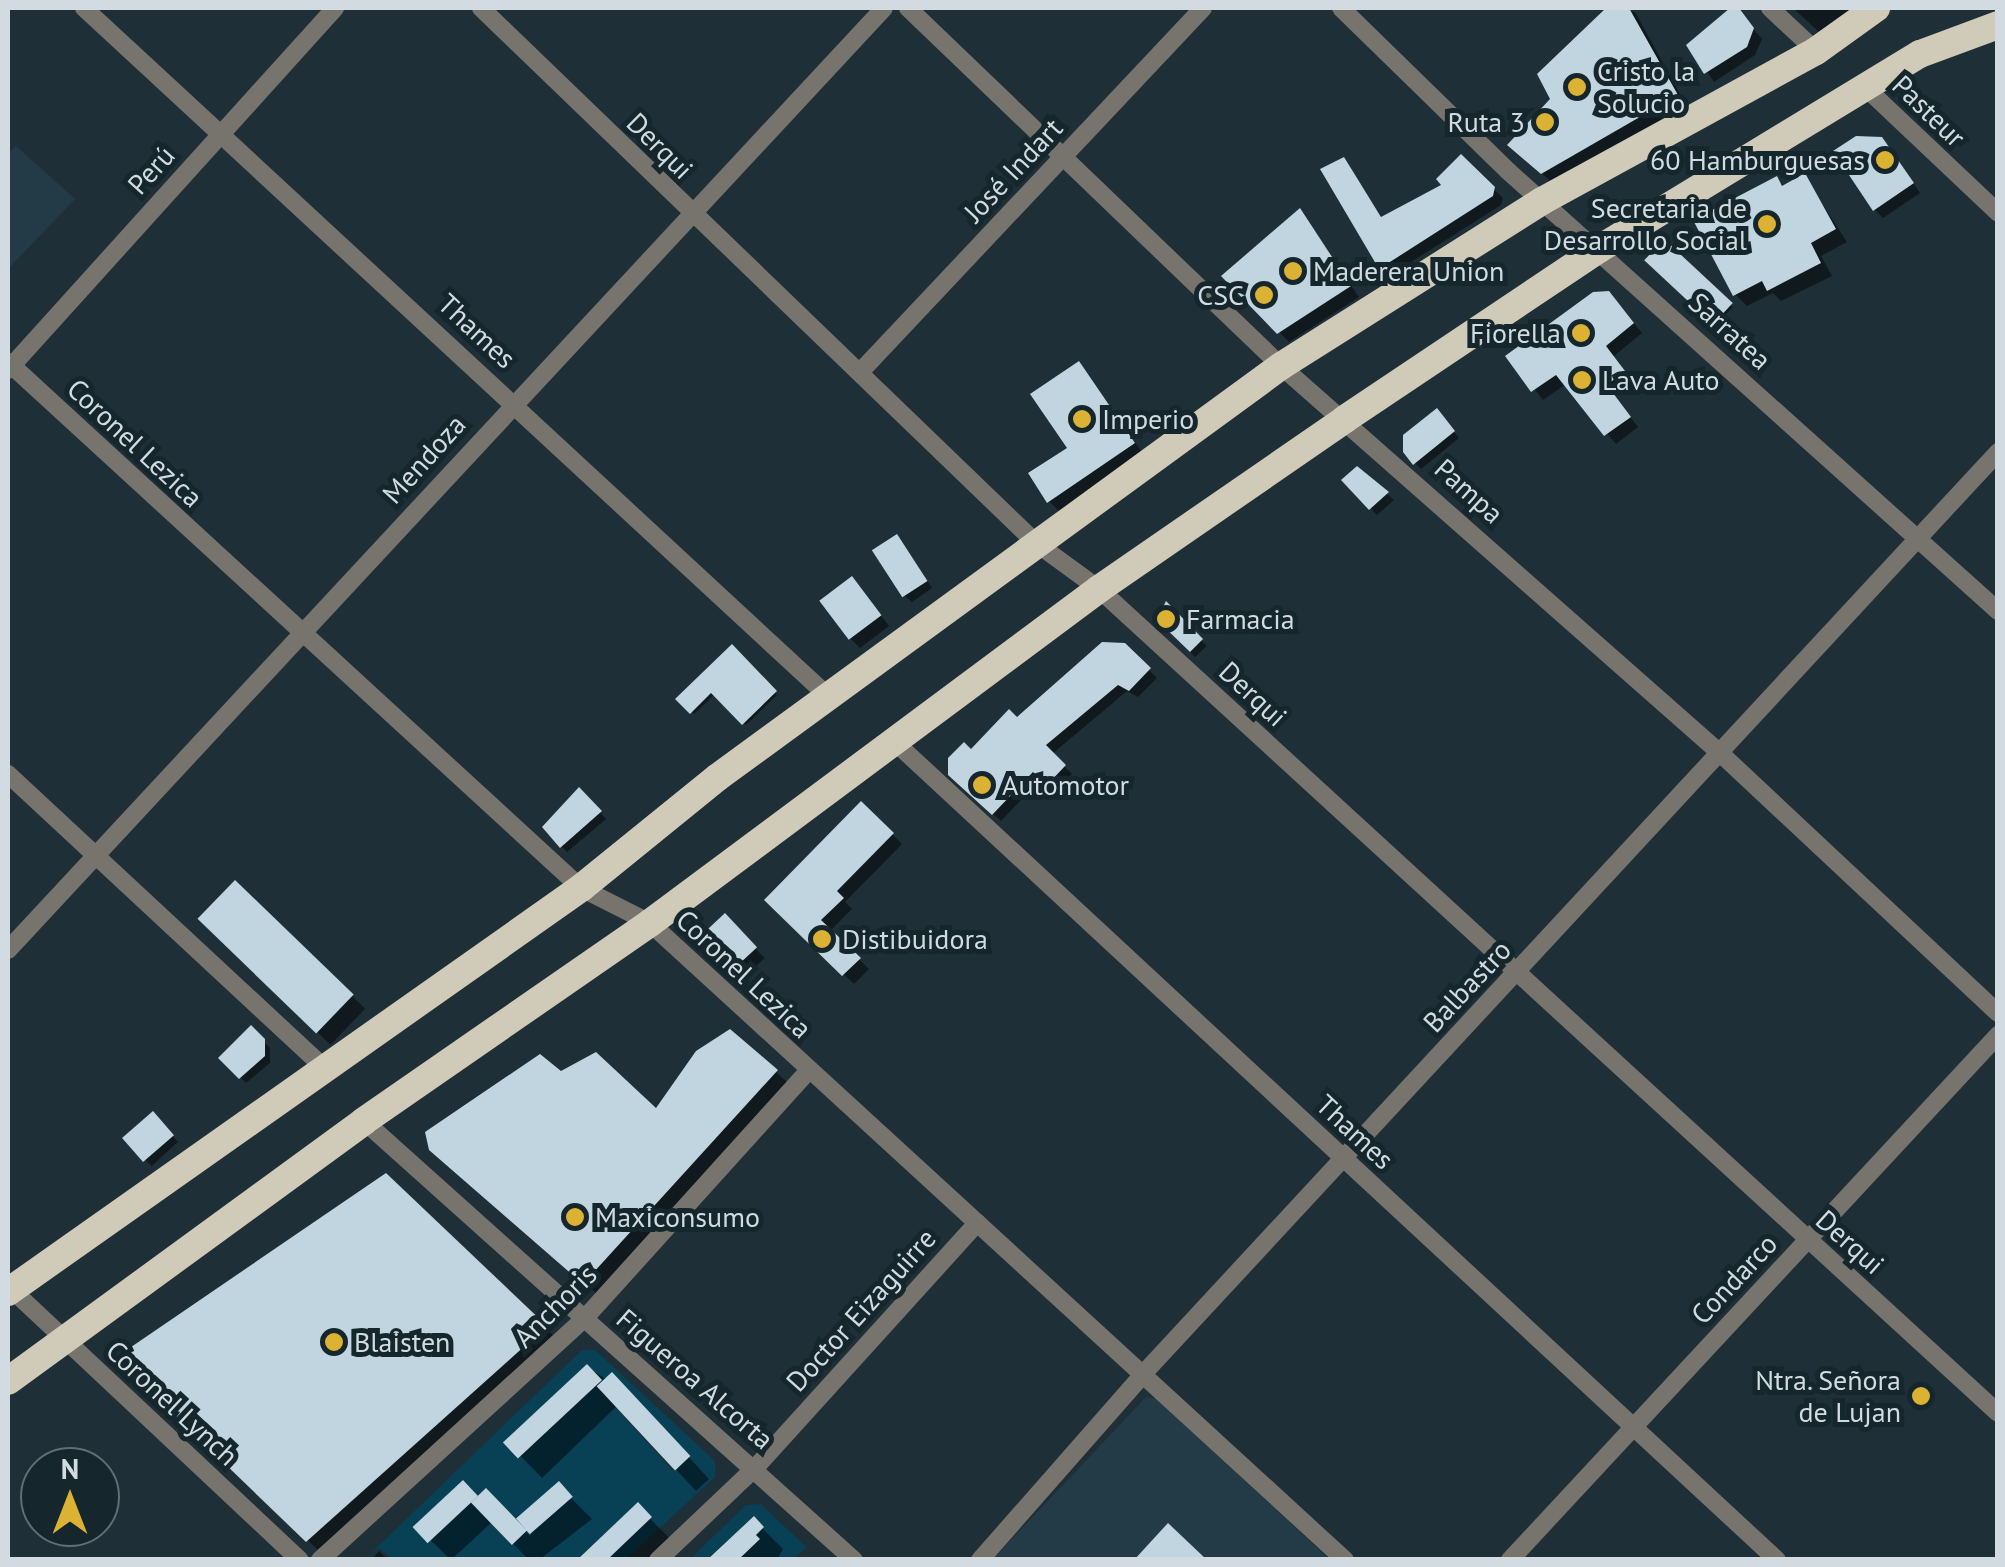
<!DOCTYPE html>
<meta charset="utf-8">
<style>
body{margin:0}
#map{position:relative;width:2005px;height:1567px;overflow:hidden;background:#1f2f37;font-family:"PT Sans",sans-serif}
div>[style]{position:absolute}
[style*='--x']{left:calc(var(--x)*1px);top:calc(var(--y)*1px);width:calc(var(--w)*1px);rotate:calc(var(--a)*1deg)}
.built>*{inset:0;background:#233b46}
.green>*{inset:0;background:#084156}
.shadow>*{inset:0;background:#0007;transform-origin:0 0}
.building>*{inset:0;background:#c0d5df;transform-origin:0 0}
.minor>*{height:18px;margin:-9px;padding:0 9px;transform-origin:9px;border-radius:9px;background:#77746d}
.trunk>*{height:28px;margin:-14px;padding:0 14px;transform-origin:14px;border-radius:14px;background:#d0cab8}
.dots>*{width:28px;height:28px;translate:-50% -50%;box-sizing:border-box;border:5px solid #15262d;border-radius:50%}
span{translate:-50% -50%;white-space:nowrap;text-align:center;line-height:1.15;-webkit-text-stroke:10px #15262d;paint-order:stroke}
.poi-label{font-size:28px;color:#d1dbe1}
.left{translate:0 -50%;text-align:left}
.right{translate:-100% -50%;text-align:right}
.street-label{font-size:28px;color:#d1dbe1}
.frame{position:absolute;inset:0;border:10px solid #d1dbe1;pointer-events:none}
.north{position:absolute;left:20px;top:1447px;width:100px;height:100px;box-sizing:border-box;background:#15262d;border:2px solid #606e75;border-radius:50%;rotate:0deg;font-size:28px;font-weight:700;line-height:40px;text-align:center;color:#d1dbe1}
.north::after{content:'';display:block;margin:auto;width:35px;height:45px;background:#dbb233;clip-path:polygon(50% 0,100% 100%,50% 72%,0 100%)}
</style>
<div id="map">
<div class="built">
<div style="clip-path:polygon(16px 146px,75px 199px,8px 269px,8px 154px)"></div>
<div style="clip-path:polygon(1146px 1397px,1156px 1398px,1329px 1559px,992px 1560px)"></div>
</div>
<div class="green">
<div style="clip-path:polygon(evenodd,582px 1350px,595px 1350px,715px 1461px,715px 1477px,626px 1559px,607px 1559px,652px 1518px,638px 1503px,577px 1559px,392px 1559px,379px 1548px,364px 1560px,582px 1350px,587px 1364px,602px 1380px,519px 1458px,505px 1443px,587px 1364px,582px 1350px,596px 1386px,689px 1457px,689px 1458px,673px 1471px,596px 1386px,582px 1350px,463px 1480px,478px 1496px,486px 1489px,527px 1531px,511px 1545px,471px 1502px,426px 1541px,414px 1527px,463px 1480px)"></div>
<div style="clip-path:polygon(761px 1504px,806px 1547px,794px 1559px,739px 1559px,760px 1540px,756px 1535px,764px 1527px,754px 1516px,707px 1559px,689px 1560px,746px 1505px)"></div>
</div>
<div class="shadow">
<div style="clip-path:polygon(1610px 8px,1635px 12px,1687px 107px,1554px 184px,1521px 156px,1602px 12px)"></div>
<div style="clip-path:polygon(1735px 8px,1762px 39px,1755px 55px,1714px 82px,1689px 45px)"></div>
<div style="clip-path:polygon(1793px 8px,1852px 8px,1819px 32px)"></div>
<div style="clip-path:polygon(1890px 149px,1920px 193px,1883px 218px,1875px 210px)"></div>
<div style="clip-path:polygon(1461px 157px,1503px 198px,1501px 205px,1389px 276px,1344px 160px,1383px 219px,1444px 186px)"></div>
<div style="clip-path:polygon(1804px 176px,1847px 242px,1821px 256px,1832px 276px,1781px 301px,1773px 293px,1747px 306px,1735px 294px,1776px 179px,1784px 188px)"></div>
<div style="clip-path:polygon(1300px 211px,1359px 297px,1289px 342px,1224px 276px)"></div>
<div style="left:1664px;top:243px;width:94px;height:23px;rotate:43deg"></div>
<div style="clip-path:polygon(1618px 304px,1642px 333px,1613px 357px,1632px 381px,1614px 396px,1638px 427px,1616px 444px,1566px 384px,1543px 400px,1509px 356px)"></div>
<div style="clip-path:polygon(1078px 364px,1145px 456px,1061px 513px,1049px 501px,1071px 449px)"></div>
<div style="clip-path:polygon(1442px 418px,1459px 438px,1421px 469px,1415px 463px)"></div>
<div style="clip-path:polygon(1357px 469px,1394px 500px,1377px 515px,1345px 480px)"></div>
<div style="clip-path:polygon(903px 544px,932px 588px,912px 602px,905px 596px)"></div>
<div style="clip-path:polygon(861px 589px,889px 626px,860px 648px,850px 638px)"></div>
<div style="left:1167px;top:605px;width:57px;height:16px;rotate:46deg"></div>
<div style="clip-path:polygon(1124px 645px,1157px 678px,1138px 697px,1127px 691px,1052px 754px,1072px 774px,1056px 791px,1042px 778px,1001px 821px,951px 774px,971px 752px)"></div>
<div style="clip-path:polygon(732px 648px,777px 695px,746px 725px,715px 694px,694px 714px,679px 699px)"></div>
<div style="clip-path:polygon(580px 790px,606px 819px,567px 852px,561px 846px)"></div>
<div style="clip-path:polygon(861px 804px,902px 844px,845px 902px,852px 909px,830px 931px,869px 969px,854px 984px,767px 900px)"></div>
<div style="left:235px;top:883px;width:181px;height:50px;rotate:44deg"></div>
<div style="left:725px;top:917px;width:57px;height:37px;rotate:46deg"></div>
<div style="clip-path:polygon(251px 1029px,270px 1048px,270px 1063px,246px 1083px,222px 1058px)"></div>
<div style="clip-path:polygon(776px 1072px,790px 1085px,598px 1295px,446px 1164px,561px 1074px,657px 1112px)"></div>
<div style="left:152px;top:1114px;width:38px;height:36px;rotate:47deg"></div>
<div style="clip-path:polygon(385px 1176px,555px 1337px,318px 1550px,119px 1358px)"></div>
<div style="clip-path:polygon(587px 1367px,632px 1396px,709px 1479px,696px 1491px,617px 1406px,542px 1478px,508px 1443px)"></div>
<div style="clip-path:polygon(558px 1485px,592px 1519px,539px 1560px,529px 1560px,492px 1522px,451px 1560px,417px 1527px,486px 1492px,530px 1536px)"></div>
<div style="clip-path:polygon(638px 1506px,671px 1540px,650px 1560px,581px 1560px)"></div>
<div style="clip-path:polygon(754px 1520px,783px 1549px,777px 1560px,711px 1560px)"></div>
<div style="clip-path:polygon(379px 1551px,388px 1560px,372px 1560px)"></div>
</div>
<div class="building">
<div style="clip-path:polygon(1606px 8px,1629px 8px,1678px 95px,1541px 174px,1507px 145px,1550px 99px,1537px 74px)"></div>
<div style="clip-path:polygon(1730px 8px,1739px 8px,1754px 28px,1747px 47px,1704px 74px,1686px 45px)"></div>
<div style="clip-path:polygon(1856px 136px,1882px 137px,1914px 183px,1873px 211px,1833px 151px)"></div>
<div style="clip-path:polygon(1461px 154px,1495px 187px,1493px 196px,1379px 269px,1320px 169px,1344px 157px,1381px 217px,1441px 185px,1436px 179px)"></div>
<div style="clip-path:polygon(1805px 173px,1836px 229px,1811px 243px,1821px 263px,1767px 291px,1762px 281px,1733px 296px,1693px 220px,1777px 176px,1782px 186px)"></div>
<div style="clip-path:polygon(1300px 208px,1351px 286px,1277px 334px,1221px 276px)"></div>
<div style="left:1664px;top:239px;width:94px;height:29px;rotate:43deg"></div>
<div style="clip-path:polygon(1609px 291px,1634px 323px,1606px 346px,1625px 371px,1607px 385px,1631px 417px,1604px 436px,1556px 375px,1531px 392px,1505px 356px,1593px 292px)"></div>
<div style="clip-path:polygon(1079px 361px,1135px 443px,1047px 503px,1028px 473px,1067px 448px,1030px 394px)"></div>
<div style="clip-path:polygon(1437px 408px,1455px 431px,1413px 465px,1403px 452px,1403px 435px)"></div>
<div style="clip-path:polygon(1357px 466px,1389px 492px,1369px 510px,1341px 480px)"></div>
<div style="left:897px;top:534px;width:56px;height:30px;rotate:57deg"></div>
<div style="left:852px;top:576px;width:49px;height:41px;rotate:53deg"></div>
<div style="clip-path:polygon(1166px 601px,1203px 639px,1190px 652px,1157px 620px)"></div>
<div style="clip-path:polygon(1102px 642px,1125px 643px,1151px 668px,1129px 691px,1118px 685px,1046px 745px,1066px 765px,1047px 785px,1033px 772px,992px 815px,948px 775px,948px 758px,964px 742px,971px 749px,1009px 709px,1017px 717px)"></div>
<div style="clip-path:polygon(732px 644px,777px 691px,742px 725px,711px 693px,690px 714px,675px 699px)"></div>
<div style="clip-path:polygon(579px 787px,602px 811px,560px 848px,542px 827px)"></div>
<div style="clip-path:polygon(861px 801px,894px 833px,837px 891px,844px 898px,821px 920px,861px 958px,842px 976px,764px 900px)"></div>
<div style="left:235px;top:880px;width:165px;height:54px;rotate:44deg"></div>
<div style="left:725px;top:913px;width:47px;height:42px;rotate:47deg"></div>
<div style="clip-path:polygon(251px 1025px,265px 1039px,265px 1056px,239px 1079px,218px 1058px)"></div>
<div style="clip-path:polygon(730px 1029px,778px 1070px,583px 1284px,429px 1150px,425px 1132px,540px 1054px,561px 1071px,596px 1052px,656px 1108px,696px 1051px)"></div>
<div style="left:153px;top:1111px;width:32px;height:41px;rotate:49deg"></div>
<div style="clip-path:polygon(386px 1173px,547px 1326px,306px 1542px,115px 1358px)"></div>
<div style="left:587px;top:1364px;width:22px;height:115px;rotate:47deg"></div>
<div style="left:612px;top:1372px;width:115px;height:21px;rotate:47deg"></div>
<div style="left:463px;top:1480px;width:22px;height:69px;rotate:47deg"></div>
<div style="left:559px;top:1481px;width:21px;height:57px;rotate:49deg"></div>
<div style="left:486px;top:1488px;width:59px;height:21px;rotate:46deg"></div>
<div style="clip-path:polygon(638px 1502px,652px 1517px,607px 1560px,577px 1560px)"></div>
<div style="clip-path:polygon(754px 1516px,764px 1527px,756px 1535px,760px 1539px,738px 1560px,707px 1560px)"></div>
<div style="clip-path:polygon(1168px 1523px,1207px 1560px,1134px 1560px)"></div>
</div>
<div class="minor">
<div style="--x:84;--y:8;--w:1016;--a:42.77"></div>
<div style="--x:481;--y:8;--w:771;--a:43.95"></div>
<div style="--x:1036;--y:543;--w:78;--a:36.1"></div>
<div style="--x:1099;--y:589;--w:1219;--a:42.51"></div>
<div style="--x:908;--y:8;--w:517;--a:43.82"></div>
<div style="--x:1281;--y:366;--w:584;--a:41.39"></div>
<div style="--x:1719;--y:752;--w:382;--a:43.1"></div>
<div style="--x:1341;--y:8;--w:233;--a:44.3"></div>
<div style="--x:1508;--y:171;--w:659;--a:41.92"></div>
<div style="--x:1770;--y:8;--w:63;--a:43.1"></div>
<div style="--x:1866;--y:88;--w:182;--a:43.4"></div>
<div style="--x:8;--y:362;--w:778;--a:42.55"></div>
<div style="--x:581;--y:888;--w:77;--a:26.9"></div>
<div style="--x:650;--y:923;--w:943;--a:42.51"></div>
<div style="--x:8;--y:370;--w:488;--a:-47.9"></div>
<div style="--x:862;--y:370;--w:497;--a:-46.7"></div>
<div style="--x:897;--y:744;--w:1200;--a:42.84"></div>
<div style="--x:8;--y:774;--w:430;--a:42.9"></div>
<div style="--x:8;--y:950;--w:1286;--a:-47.08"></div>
<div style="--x:364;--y:1121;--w:658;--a:41.86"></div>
<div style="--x:8;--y:1286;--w:400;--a:43.2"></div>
<div style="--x:320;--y:1560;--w:359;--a:-42.4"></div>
<div style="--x:585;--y:1318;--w:333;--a:-47.9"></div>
<div style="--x:658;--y:1560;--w:134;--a:-43.5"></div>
<div style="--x:755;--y:1468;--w:331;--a:-47.8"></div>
<div style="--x:980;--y:1560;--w:249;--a:-48.7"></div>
<div style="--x:1144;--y:1373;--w:1256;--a:-47.16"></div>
<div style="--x:1510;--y:1560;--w:717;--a:-47.09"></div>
</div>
<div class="trunk">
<div style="--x:8;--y:1292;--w:701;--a:-35.19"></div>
<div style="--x:581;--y:888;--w:176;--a:-39"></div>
<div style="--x:718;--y:777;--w:697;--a:-36.13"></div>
<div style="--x:1281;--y:366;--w:309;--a:-32.3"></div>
<div style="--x:1542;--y:201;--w:312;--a:-28.7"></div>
<div style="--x:1816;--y:51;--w:74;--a:-35.6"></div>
<div style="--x:8;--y:1381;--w:441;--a:-36.1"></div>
<div style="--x:364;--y:1121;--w:348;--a:-34.7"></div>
<div style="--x:650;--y:923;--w:560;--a:-36.64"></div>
<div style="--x:1099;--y:589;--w:299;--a:-34.6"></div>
<div style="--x:1345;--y:419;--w:306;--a:-33.8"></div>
<div style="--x:1599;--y:249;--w:376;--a:-31.3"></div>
<div style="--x:1920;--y:54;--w:83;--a:-20.4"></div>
</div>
<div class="dots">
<div style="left:1577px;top:87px;background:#dbb233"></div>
<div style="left:1545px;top:122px;background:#dbb233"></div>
<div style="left:1885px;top:160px;background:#dbb233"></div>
<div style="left:1767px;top:224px;background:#dbb233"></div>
<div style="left:1293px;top:271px;background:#dbb233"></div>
<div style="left:1264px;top:295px;background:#dbb233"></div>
<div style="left:1581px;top:333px;background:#dbb233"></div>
<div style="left:1582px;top:380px;background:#dbb233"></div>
<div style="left:1082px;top:419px;background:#dbb233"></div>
<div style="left:1166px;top:619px;background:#dbb233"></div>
<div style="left:982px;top:785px;background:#dbb233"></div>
<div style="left:822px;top:939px;background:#dbb233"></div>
<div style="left:575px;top:1217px;background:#dbb233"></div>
<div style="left:334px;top:1342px;background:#dbb233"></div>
<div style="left:1921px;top:1396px;background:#dbb233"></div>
</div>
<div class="poi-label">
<span class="left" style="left:1597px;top:87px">Cristo la<br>Solucio</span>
<span class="right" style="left:1525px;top:122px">Ruta 3</span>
<span class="right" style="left:1865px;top:160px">60 Hamburguesas</span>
<span class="right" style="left:1747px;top:224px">Secretaria de<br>Desarrollo Social</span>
<span class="left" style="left:1313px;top:271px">Maderera Union</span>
<span class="right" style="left:1244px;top:295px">CSC</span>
<span class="right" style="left:1561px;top:333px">Fiorella</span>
<span class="left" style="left:1602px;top:380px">Lava Auto</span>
<span class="left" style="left:1102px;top:419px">Imperio</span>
<span class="left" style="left:1186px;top:619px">Farmacia</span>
<span class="left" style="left:1002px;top:785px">Automotor</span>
<span class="left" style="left:842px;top:939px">Distibuidora</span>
<span class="left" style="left:595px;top:1217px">Maxiconsumo</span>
<span class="left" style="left:354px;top:1342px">Blaisten</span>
<span class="right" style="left:1901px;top:1396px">Ntra. Señora<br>de Lujan</span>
</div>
<div class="street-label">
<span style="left:1929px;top:111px;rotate:44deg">Pasteur</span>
<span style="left:660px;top:146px;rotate:45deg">Derqui</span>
<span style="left:151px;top:170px;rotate:-48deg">Perú</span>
<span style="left:1013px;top:170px;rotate:-47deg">José Indart</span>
<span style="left:477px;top:331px;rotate:43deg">Thames</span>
<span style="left:1730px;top:331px;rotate:42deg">Sarratea</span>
<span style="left:135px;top:443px;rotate:43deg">Coronel Lezica</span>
<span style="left:424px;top:459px;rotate:-48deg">Mendoza</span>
<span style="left:1469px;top:491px;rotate:42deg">Pampa</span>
<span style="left:1253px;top:694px;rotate:43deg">Derqui</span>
<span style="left:744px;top:974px;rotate:43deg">Coronel Lezica</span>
<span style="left:1467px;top:986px;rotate:-47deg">Balbastro</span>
<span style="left:1355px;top:1132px;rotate:43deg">Thames</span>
<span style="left:1850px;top:1242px;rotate:42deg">Derqui</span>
<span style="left:1734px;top:1279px;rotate:-47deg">Condarco</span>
<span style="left:555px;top:1306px;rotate:-45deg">Anchoris</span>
<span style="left:861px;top:1310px;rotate:-48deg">Doctor Eizaguirre</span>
<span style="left:695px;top:1379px;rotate:41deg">Figueroa Alcorta</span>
<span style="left:172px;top:1403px;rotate:43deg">Coronel Lynch</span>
</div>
<div class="frame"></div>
<div class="north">N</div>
</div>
